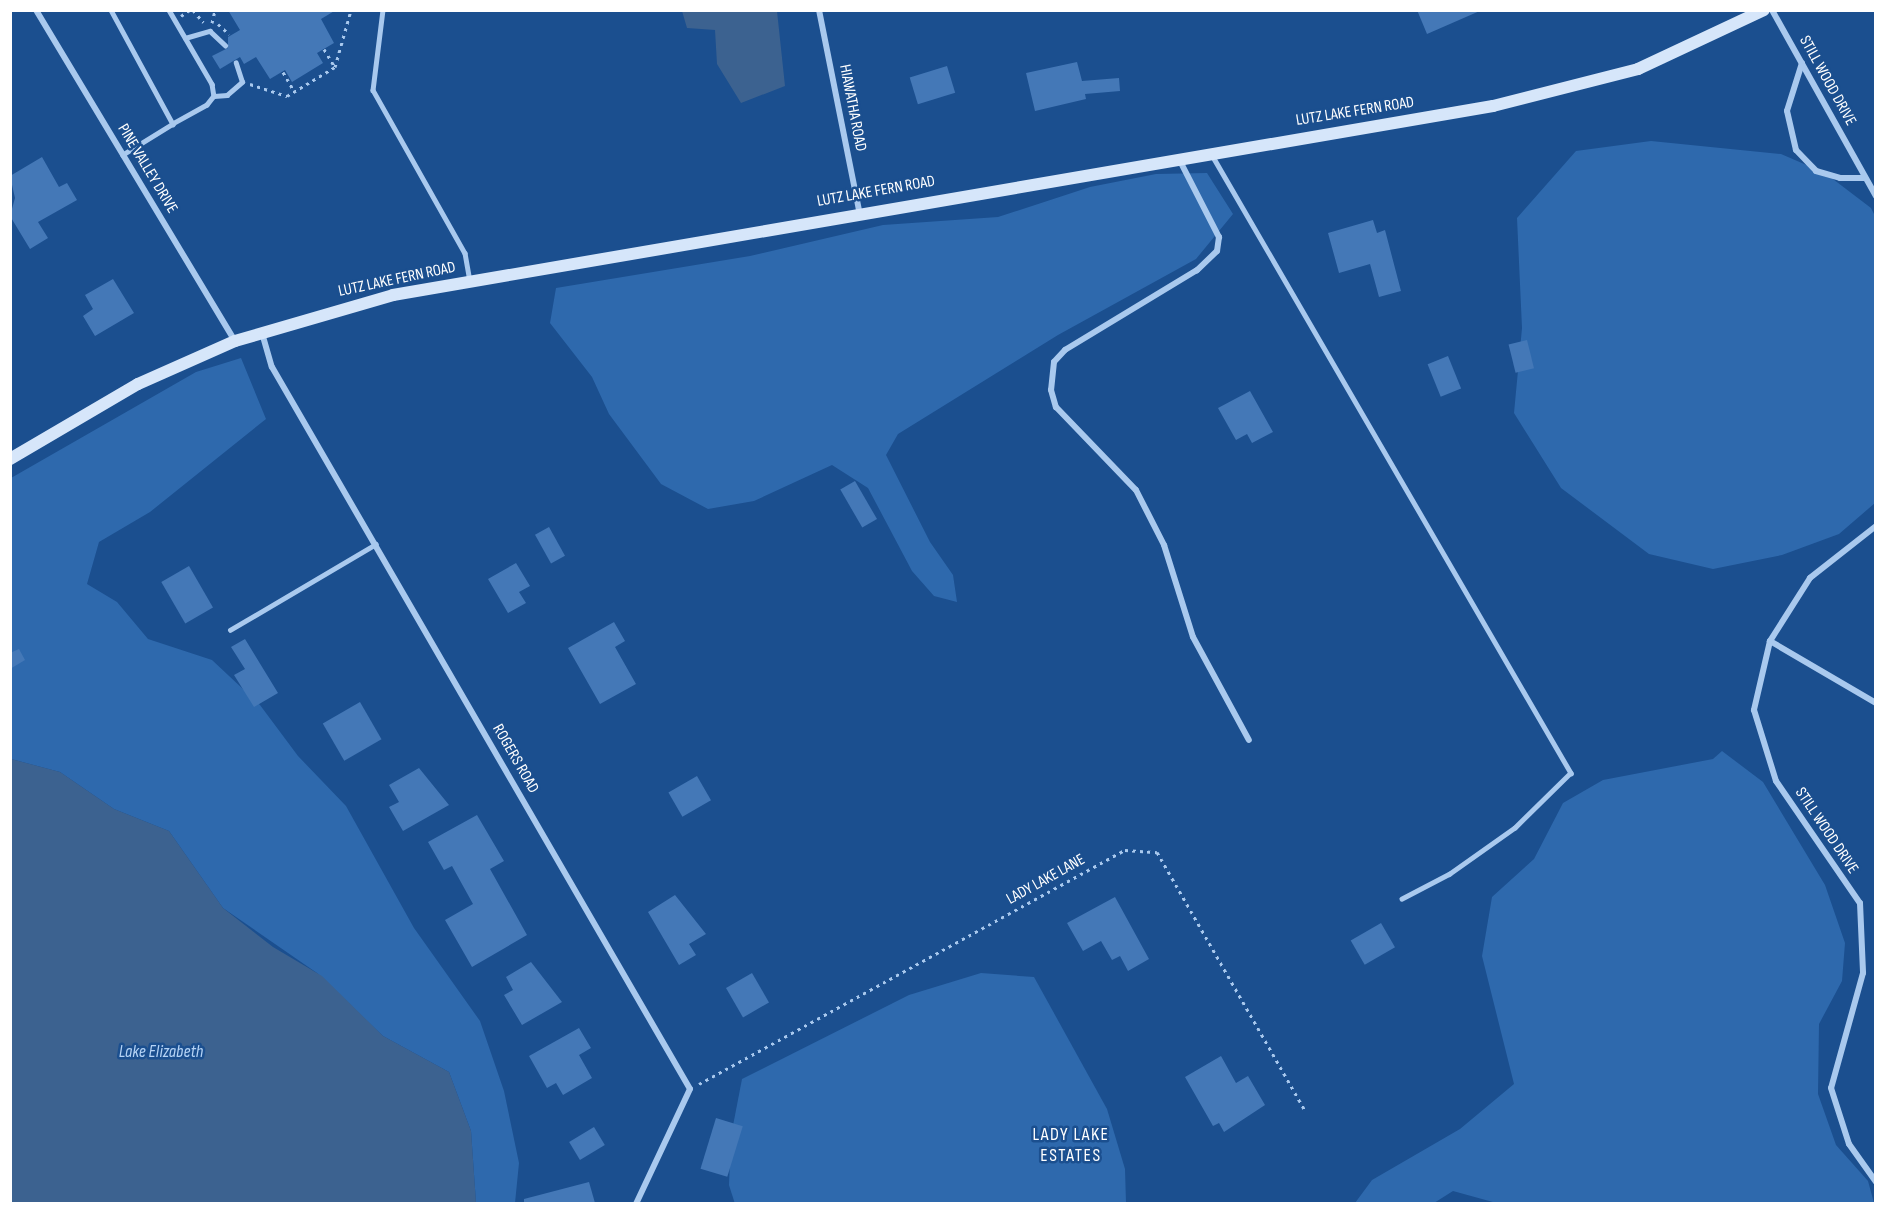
<!DOCTYPE html>
<style>
body{margin:0}
#map{position:relative;width:1886px;height:1214px;overflow:hidden;background:#1b4f8f;font-family:"Sofia Sans Condensed",sans-serif}
div>[style]{position:absolute}
[style*='--x']{left:calc(var(--x)*1px);top:calc(var(--y)*1px);width:calc(var(--w)*1px);rotate:calc(var(--a)*1deg)}
.green>*{inset:0;background:#2e69ad}
.water>*{inset:0;background:#3c6290}
.building>*{inset:0;background:#4478b7;transform-origin:0 0}
.path>*{height:3px;margin-top:-1.5px;transform-origin:0;background:repeating-linear-gradient(90deg,#a9c9ee 0 3px,transparent 0 7.5px)}
.service>*{height:4.5px;margin:-2.25px;padding:0 2.25px;transform-origin:2.25px;border-radius:2.25px;background:#a9c9ee}
.minor>*{height:6px;margin:-3px;padding:0 3px;transform-origin:3px;border-radius:3px;background:#a9c9ee}
.secondary>*{height:12px;margin:-6px;padding:0 6px;transform-origin:6px;border-radius:6px;background:#d6e6fa}
span{translate:-50% -50%;white-space:nowrap;text-align:center;line-height:1.15;-webkit-text-stroke:5px #1b4f8f;paint-order:stroke}
.street-label{font-size:16px;color:#fff}
.water-label{font-size:18px;color:#b5d3f5;font-style:italic}
.neighbourhood-label{font-size:18px;color:#fff;letter-spacing:1.5px}
.frame{position:absolute;inset:0;border:12px solid #fff;pointer-events:none}
</style>
<div id="map">
<div class="green">
<div style="clip-path:polygon(1651px 141px,1781px 154px,1825px 173px,1871px 208px,1876px 218px,1875px 503px,1839px 534px,1782px 555px,1713px 569px,1649px 554px,1561px 488px,1514px 413px,1522px 328px,1517px 218px,1576px 151px)"></div>
<div style="clip-path:polygon(1207px 173px,1233px 214px,1196px 259px,1058px 335px,898px 434px,886px 455px,930px 542px,953px 575px,957px 602px,934px 596px,912px 571px,868px 488px,832px 465px,754px 501px,708px 509px,661px 484px,609px 414px,592px 377px,550px 323px,556px 288px,750px 256px,883px 225px,998px 217px,1090px 187px,1156px 174px)"></div>
<div style="clip-path:polygon(241px 358px,266px 419px,150px 512px,99px 542px,87px 584px,117px 602px,148px 639px,212px 660px,260px 705px,298px 756px,346px 806px,414px 928px,480px 1021px,504px 1091px,519px 1163px,515px 1203px,476px 1203px,471px 1131px,449px 1072px,383px 1036px,317px 973px,223px 908px,169px 831px,114px 809px,60px 772px,11px 759px,11px 478px,196px 372px)"></div>
<div style="clip-path:polygon(1722px 751px,1763px 782px,1825px 885px,1845px 943px,1842px 981px,1819px 1024px,1818px 1094px,1836px 1145px,1868px 1181px,1874px 1203px,1500px 1204px,1453px 1191px,1434px 1203px,1355px 1203px,1372px 1180px,1460px 1129px,1514px 1084px,1482px 956px,1492px 897px,1534px 859px,1563px 803px,1603px 780px,1713px 759px)"></div>
<div style="clip-path:polygon(981px 973px,1034px 977px,1107px 1109px,1125px 1169px,1126px 1203px,735px 1204px,729px 1185px,731px 1136px,742px 1079px,909px 995px)"></div>
</div>
<div class="water">
<div style="clip-path:polygon(682px 11px,777px 11px,785px 86px,741px 103px,717px 64px,715px 30px,687px 28px)"></div>
<div style="clip-path:polygon(11px 759px,60px 772px,114px 809px,169px 831px,223px 908px,273px 947px,322px 976px,383px 1036px,449px 1072px,471px 1131px,476px 1203px,11px 1203px)"></div>
</div>
<div class="building">
<div style="clip-path:polygon(228px 10px,336px 10px,321px 19px,334px 43px,317px 53px,323px 63px,292px 82px,285px 70px,270px 79px,256px 57px,244px 64px,240px 57px,220px 69px,212px 56px,228px 48px,228px 37px,240px 30px)"></div>
<div style="clip-path:polygon(1417px 10px,1482px 10px,1427px 34px)"></div>
<div style="clip-path:polygon(1077px 62px,1082px 81px,1119px 78px,1120px 91px,1085px 94px,1086px 99px,1035px 111px,1026px 73px)"></div>
<div style="left:947px;top:66px;width:28px;height:39px;rotate:73deg"></div>
<div style="clip-path:polygon(42px 157px,59px 187px,67px 183px,77px 200px,38px 222px,48px 238px,30px 249px,10px 216px,15px 198px,10px 176px)"></div>
<div style="clip-path:polygon(1373px 220px,1377px 233px,1385px 230px,1401px 291px,1379px 297px,1370px 264px,1339px 273px,1328px 233px)"></div>
<div style="clip-path:polygon(113px 279px,134px 313px,95px 336px,83px 316px,93px 309px,85px 295px)"></div>
<div style="left:1527px;top:340px;width:29px;height:19px;rotate:76deg"></div>
<div style="left:1448px;top:356px;width:35px;height:22px;rotate:68deg"></div>
<div style="clip-path:polygon(1250px 391px,1273px 432px,1252px 443px,1247px 434px,1236px 440px,1218px 408px)"></div>
<div style="left:855px;top:481px;width:44px;height:17px;rotate:60deg"></div>
<div style="left:549px;top:527px;width:33px;height:16px;rotate:61deg"></div>
<div style="clip-path:polygon(516px 563px,530px 586px,519px 592px,526px 603px,508px 613px,488px 579px)"></div>
<div style="left:189px;top:566px;width:48px;height:32px;rotate:60deg"></div>
<div style="clip-path:polygon(614px 622px,625px 641px,615px 647px,636px 684px,600px 704px,568px 648px)"></div>
<div style="clip-path:polygon(245px 639px,278px 693px,254px 707px,234px 675px,245px 669px,231px 647px)"></div>
<div style="clip-path:polygon(19px 649px,25px 660px,10px 669px,10px 653px)"></div>
<div style="left:360px;top:702px;width:43px;height:43px;rotate:60deg"></div>
<div style="clip-path:polygon(419px 768px,449px 805px,403px 831px,389px 807px,399px 802px,389px 785px)"></div>
<div style="left:697px;top:776px;width:28px;height:33px;rotate:60deg"></div>
<div style="clip-path:polygon(477px 815px,504px 861px,490px 869px,527px 935px,472px 967px,445px 920px,473px 904px,452px 866px,444px 870px,428px 842px)"></div>
<div style="clip-path:polygon(675px 895px,706px 934px,689px 944px,696px 955px,679px 965px,648px 912px)"></div>
<div style="clip-path:polygon(1115px 897px,1149px 959px,1128px 971px,1120px 956px,1112px 960px,1101px 941px,1083px 951px,1067px 923px)"></div>
<div style="left:1381px;top:923px;width:28px;height:35px;rotate:60deg"></div>
<div style="clip-path:polygon(531px 962px,562px 1002px,522px 1025px,504px 995px,513px 990px,506px 977px)"></div>
<div style="left:752px;top:973px;width:34px;height:30px;rotate:60deg"></div>
<div style="clip-path:polygon(579px 1028px,591px 1048px,579px 1055px,592px 1078px,563px 1095px,556px 1083px,547px 1088px,529px 1056px)"></div>
<div style="clip-path:polygon(1221px 1056px,1236px 1083px,1248px 1076px,1265px 1105px,1224px 1132px,1219px 1123px,1213px 1126px,1185px 1077px)"></div>
<div style="left:716px;top:1118px;width:28px;height:53px;rotate:17deg"></div>
<div style="left:594px;top:1127px;width:21px;height:29px;rotate:59deg"></div>
<div style="clip-path:polygon(589px 1182px,595px 1203px,524px 1203px,524px 1199px)"></div>
</div>
<div class="path">
<div style="--x:193;--y:10;--w:16;--a:50"></div>
<div style="--x:181;--y:16;--w:11;--a:-34"></div>
<div style="--x:212;--y:23;--w:13;--a:-77"></div>
<div style="--x:218;--y:24;--w:15;--a:42"></div>
<div style="--x:324;--y:49;--w:21;--a:59"></div>
<div style="--x:283;--y:72;--w:22;--a:60"></div>
<div style="--x:250;--y:84;--w:39;--a:18"></div>
<div style="--x:287;--y:96;--w:56;--a:-31.1"></div>
<div style="--x:335;--y:67;--w:59;--a:-74.3"></div>
<div style="--x:699;--y:1084;--w:486;--a:-28.8"></div>
<div style="--x:1125;--y:850;--w:32;--a:4"></div>
<div style="--x:1157;--y:852;--w:297;--a:60.2"></div>
</div>
<div class="service">
<div style="--x:111;--y:10;--w:130;--a:61.5"></div>
<div style="--x:173;--y:124;--w:59;--a:148.2"></div>
<div style="--x:169;--y:10;--w:86;--a:59.8"></div>
<div style="--x:212;--y:84;--w:12;--a:81"></div>
<div style="--x:214;--y:96;--w:11;--a:128"></div>
<div style="--x:207;--y:105;--w:39;--a:151"></div>
<div style="--x:383;--y:10;--w:81;--a:97.1"></div>
<div style="--x:373;--y:90;--w:187;--a:60.6"></div>
<div style="--x:465;--y:253;--w:28;--a:80"></div>
<div style="--x:185;--y:38;--w:26;--a:-16"></div>
<div style="--x:210;--y:31;--w:21;--a:43"></div>
<div style="--x:214;--y:96;--w:13;--a:-4"></div>
<div style="--x:227;--y:95;--w:20;--a:-41"></div>
<div style="--x:242;--y:82;--w:20;--a:-108"></div>
<div style="--x:1212;--y:155;--w:715;--a:59.85"></div>
<div style="--x:1571;--y:773;--w:78;--a:135.5"></div>
<div style="--x:1515;--y:828;--w:80;--a:144.7"></div>
<div style="--x:1450;--y:874;--w:54;--a:152.5"></div>
<div style="--x:230;--y:630;--w:169;--a:-30.5"></div>
</div>
<div class="minor">
<div style="--x:36;--y:10;--w:386;--a:59"></div>
<div style="--x:819;--y:10;--w:205;--a:78.7"></div>
<div style="--x:1772;--y:10;--w:213;--a:60.8"></div>
<div style="--x:1802;--y:63;--w:50;--a:107.4"></div>
<div style="--x:1787;--y:111;--w:40;--a:77"></div>
<div style="--x:1796;--y:150;--w:29;--a:46"></div>
<div style="--x:1816;--y:171;--w:25;--a:16"></div>
<div style="--x:1840;--y:178;--w:25;--a:0"></div>
<div style="--x:1179;--y:159;--w:88;--a:62.9"></div>
<div style="--x:1219;--y:237;--w:14;--a:98"></div>
<div style="--x:1217;--y:251;--w:28;--a:136"></div>
<div style="--x:1197;--y:270;--w:154;--a:148.8"></div>
<div style="--x:1065;--y:350;--w:16;--a:133"></div>
<div style="--x:1054;--y:362;--w:28;--a:96"></div>
<div style="--x:1051;--y:390;--w:18;--a:74"></div>
<div style="--x:1056;--y:407;--w:115;--a:46.1"></div>
<div style="--x:1136;--y:490;--w:62;--a:63"></div>
<div style="--x:1164;--y:545;--w:96;--a:72.5"></div>
<div style="--x:1193;--y:637;--w:117;--a:61.5"></div>
<div style="--x:262;--y:333;--w:35;--a:74"></div>
<div style="--x:272;--y:367;--w:834;--a:59.93"></div>
<div style="--x:690;--y:1089;--w:127;--a:115.2"></div>
<div style="--x:1876;--y:526;--w:84;--a:141.8"></div>
<div style="--x:1810;--y:578;--w:75;--a:122.4"></div>
<div style="--x:1770;--y:641;--w:71;--a:103.1"></div>
<div style="--x:1754;--y:710;--w:74;--a:72.8"></div>
<div style="--x:1776;--y:781;--w:148;--a:55.5"></div>
<div style="--x:1860;--y:903;--w:70;--a:87.5"></div>
<div style="--x:1863;--y:973;--w:119;--a:105.5"></div>
<div style="--x:1831;--y:1088;--w:59;--a:72.2"></div>
<div style="--x:1849;--y:1144;--w:47;--a:54.6"></div>
<div style="--x:1770;--y:641;--w:123;--a:30.3"></div>
</div>
<div class="secondary">
<div style="--x:10;--y:459;--w:148;--a:-30.4"></div>
<div style="--x:138;--y:384;--w:106;--a:-23.9"></div>
<div style="--x:235;--y:341;--w:165;--a:-16.2"></div>
<div style="--x:393;--y:295;--w:1116;--a:-9.75"></div>
<div style="--x:1493;--y:106;--w:150;--a:-14.3"></div>
<div style="--x:1638;--y:69;--w:139;--a:-25.1"></div>
</div>
<div class="street-label">
<span style="left:1827px;top:81px;rotate:61deg">STILL WOOD DRIVE</span>
<span style="left:852px;top:108px;rotate:79deg">HIAWATHA ROAD</span>
<span style="left:1355px;top:112px;rotate:-9deg">LUTZ LAKE FERN ROAD</span>
<span style="left:147px;top:169px;rotate:59deg">PINE VALLEY DRIVE</span>
<span style="left:876px;top:192px;rotate:-10deg">LUTZ LAKE FERN ROAD</span>
<span style="left:397px;top:280px;rotate:-12deg">LUTZ LAKE FERN ROAD</span>
<span style="left:515px;top:759px;rotate:60deg">ROGERS ROAD</span>
<span style="left:1826px;top:831px;rotate:56deg">STILL WOOD DRIVE</span>
<span style="left:1046px;top:880px;rotate:-29deg">LADY LAKE LANE</span>
</div>
<div class="water-label">
<span style="left:161px;top:1052px">Lake Elizabeth</span>
</div>
<div class="neighbourhood-label">
<span style="left:1071px;top:1146px">LADY LAKE<br>ESTATES</span>
</div>
<div class="frame"></div>
</div>
